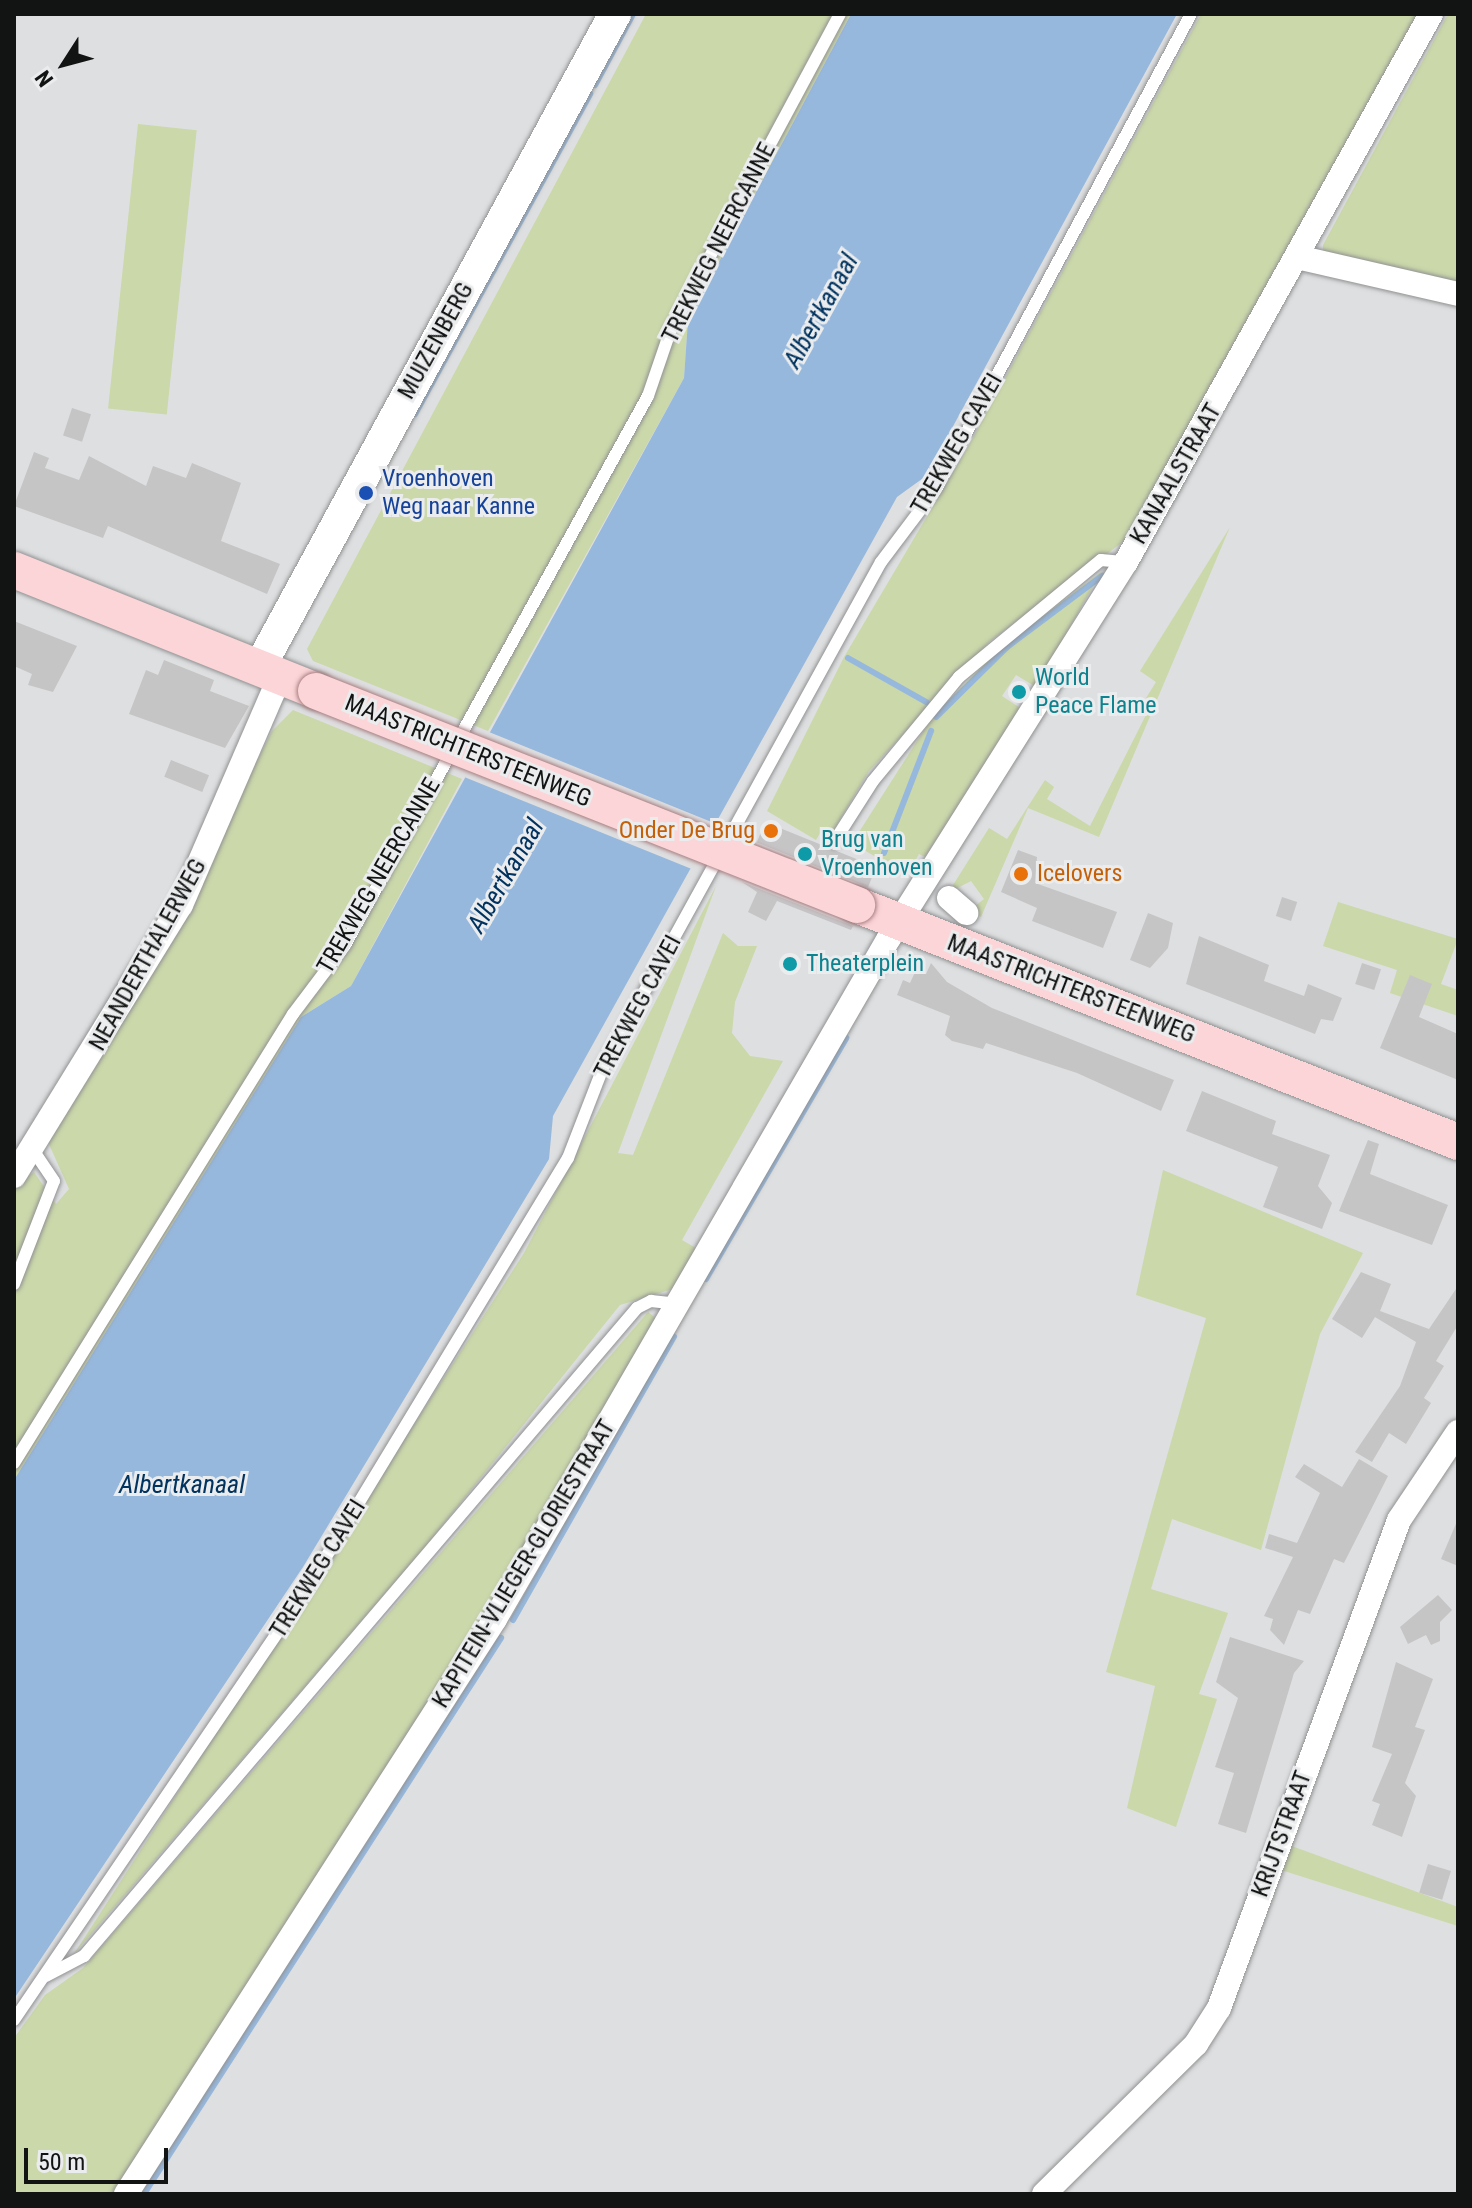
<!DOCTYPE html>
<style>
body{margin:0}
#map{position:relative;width:1472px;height:2208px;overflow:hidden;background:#dedfe0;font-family:"Roboto Condensed",sans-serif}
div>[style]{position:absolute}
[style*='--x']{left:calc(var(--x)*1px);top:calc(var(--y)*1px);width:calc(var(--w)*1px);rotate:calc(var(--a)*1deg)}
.green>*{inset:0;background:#cbd8aa;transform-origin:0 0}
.water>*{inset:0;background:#97b8dd}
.pier>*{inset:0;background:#dedfe0;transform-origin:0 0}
.stream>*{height:6px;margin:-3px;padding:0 3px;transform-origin:3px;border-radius:3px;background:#97b8dd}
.building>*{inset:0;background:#c6c5c6;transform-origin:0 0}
.roads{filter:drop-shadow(0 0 2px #909192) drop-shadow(0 0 2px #909192)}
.lane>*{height:12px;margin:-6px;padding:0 6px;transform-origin:6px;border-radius:6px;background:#fff}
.street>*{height:24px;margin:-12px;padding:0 12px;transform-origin:12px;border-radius:12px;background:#fff}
.secondary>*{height:32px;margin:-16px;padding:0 16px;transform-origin:16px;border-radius:16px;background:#fff}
.primary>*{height:36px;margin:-18px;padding:0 18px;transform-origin:18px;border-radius:18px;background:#fbd5d7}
.bridges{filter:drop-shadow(0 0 2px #a87f81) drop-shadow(0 0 2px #a87f81)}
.primary-bridge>*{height:36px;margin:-18px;padding:0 18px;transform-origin:18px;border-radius:18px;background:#fbd5d7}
.dots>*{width:22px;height:22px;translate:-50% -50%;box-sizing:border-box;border:4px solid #ebeced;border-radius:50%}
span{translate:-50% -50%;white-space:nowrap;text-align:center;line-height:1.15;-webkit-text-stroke:6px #ebeced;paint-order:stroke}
.street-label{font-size:24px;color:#121313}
.transit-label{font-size:24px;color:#164399}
.left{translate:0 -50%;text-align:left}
.culture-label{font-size:24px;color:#0d838f}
.food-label{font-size:24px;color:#c56008}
.right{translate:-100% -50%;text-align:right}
.water-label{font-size:26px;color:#003360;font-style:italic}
.frame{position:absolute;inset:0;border:16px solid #121313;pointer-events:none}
.north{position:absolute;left:24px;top:24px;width:80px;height:80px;-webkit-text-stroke:6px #ebeced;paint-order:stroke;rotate:234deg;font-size:22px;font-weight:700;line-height:32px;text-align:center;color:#121313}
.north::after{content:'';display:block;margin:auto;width:28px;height:36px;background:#121313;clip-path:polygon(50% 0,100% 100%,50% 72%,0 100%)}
.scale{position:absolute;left:24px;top:2148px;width:144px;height:36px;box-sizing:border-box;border:4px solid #121313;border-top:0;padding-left:10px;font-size:24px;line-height:28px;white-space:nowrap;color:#121313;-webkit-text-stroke:6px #ebeced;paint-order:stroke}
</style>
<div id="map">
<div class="green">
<div style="clip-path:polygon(646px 14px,851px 14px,688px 320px,684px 378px,488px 731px,313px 661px,307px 649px)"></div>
<div style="clip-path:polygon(1201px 14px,1427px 14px,1132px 535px,989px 642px,869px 771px,832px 833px,823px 828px,816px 840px,767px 811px,844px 657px,968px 447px)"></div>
<div style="clip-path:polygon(1448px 14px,1458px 14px,1458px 285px,1323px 257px,1323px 245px)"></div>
<div style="left:138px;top:124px;width:59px;height:286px;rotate:6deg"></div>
<div style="clip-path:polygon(1230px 527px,1099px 837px,1028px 808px,981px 917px,970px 910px,984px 899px,971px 881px,948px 893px,989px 828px,1007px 839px,1045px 780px,1054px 787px,1047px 799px,1090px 826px,1152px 703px,1146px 698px,1156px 682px,1140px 671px)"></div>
<div style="clip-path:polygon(1101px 572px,1036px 687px,1016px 675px,1002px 696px,1022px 709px,925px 857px,919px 854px,907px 875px,852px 843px,933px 716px,1004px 644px)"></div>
<div style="clip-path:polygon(293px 710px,462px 779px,351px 986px,301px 1017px,14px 1480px,14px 1186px,34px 1172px,56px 1204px,69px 1189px,48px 1142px,58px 1116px,136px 1001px,272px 731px)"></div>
<div style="clip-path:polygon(716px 886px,618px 1153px,633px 1155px,723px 933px,738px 946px,757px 946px,735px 1002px,732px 1033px,750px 1056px,783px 1061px,682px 1240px,701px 1251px,676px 1288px,620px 1305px,425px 1547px,74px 1954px,524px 1253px)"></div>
<div style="clip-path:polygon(1338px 902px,1458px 939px,1441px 984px,1458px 990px,1458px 1016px,1390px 993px,1397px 970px,1323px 946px)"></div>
<div style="clip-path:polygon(1163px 1170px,1363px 1253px,1320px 1334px,1261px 1550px,1172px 1519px,1151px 1589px,1228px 1613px,1199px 1694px,1217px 1699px,1176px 1827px,1127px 1808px,1155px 1686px,1106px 1672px,1206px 1318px,1136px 1295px)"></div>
<div style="clip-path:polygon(648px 1312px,662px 1323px,477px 1642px,120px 2194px,14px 2194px,14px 2038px,45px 1995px,83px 1968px)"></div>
<div style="clip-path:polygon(1289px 1845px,1458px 1907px,1458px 1926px,1281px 1870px)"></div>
</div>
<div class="water">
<div style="clip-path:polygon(851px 14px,1177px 14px,926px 476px,897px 497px,553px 1116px,549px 1159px,303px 1567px,14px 1999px,14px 1480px,301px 1017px,351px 986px,684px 378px,688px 320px)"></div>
</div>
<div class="pier">
<div style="left:484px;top:730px;width:254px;height:51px;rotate:22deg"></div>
</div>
<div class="stream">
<div style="--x:595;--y:85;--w:81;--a:-61.8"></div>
<div style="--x:415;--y:414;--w:365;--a:-61.3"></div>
<div style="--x:848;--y:658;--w:90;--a:29.4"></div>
<div style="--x:936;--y:717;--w:100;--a:-44.6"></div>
<div style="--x:1007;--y:647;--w:119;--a:-36.8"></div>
<div style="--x:884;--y:853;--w:131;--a:-68.9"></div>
<div style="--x:706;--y:1279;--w:279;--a:-59.8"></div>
<div style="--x:513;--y:1620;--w:326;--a:-60.4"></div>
<div style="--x:144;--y:2194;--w:661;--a:-57.3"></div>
</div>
<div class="building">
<div style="left:72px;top:408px;width:20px;height:29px;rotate:18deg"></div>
<div style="clip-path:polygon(34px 452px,49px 458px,45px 468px,79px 480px,89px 456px,146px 486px,153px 466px,186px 478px,192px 463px,241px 483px,221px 541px,280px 564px,267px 594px,108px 526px,103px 538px,14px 506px)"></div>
<div style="clip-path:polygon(14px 621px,77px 646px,53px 692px,28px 685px,32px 674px,14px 666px)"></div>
<div style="clip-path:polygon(164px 660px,214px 680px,210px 691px,249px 706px,225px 748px,129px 714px,146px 670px,158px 675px)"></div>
<div style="left:171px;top:760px;width:41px;height:18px;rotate:22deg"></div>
<div style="left:765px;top:822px;width:120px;height:22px;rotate:22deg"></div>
<div style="clip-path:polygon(1018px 850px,1037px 857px,1035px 883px,1117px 912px,1103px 948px,1032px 921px,1037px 908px,1001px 892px)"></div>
<div style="clip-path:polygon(742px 882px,853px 926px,851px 930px,777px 901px,766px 921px,748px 912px,757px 892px)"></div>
<div style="left:1282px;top:897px;width:16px;height:20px;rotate:18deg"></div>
<div style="clip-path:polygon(1148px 913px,1173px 923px,1168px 948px,1150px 968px,1130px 960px)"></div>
<div style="clip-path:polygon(1199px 936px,1269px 965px,1264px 981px,1304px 996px,1308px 984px,1342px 998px,1333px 1021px,1321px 1019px,1315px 1034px,1186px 984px)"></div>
<div style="clip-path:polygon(931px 963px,947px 982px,992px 1008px,1174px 1080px,1161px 1111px,1077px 1073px,986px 1043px,983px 1049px,952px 1041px,945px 1035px,950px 1016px,897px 995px,903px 980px,910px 983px,916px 970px,926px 974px)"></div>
<div style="left:1362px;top:963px;width:20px;height:22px;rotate:18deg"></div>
<div style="clip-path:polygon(1410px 975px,1432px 984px,1419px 1017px,1458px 1034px,1458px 1080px,1380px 1048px)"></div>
<div style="clip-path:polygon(1202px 1091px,1276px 1121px,1272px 1134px,1330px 1155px,1318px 1186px,1332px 1203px,1322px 1229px,1263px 1207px,1278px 1167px,1186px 1131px)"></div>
<div style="clip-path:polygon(1368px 1140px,1379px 1144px,1370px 1174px,1448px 1205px,1432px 1245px,1339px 1211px)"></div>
<div style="clip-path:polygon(1361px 1272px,1391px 1284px,1380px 1311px,1429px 1329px,1458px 1286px,1458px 1325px,1436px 1361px,1444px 1366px,1424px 1398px,1431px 1403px,1406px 1444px,1389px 1433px,1372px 1462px,1355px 1452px,1400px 1386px,1416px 1342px,1375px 1317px,1362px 1338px,1332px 1319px)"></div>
<div style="clip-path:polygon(1359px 1459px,1388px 1476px,1344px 1563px,1334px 1559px,1310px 1614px,1298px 1610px,1284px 1645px,1270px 1630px,1273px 1619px,1264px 1616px,1293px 1557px,1265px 1548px,1269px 1534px,1297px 1543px,1320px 1493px,1295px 1477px,1304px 1464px,1342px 1487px)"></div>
<div style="clip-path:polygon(1458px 1519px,1458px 1566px,1441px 1559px)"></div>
<div style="clip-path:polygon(1438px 1595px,1452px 1610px,1440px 1622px,1440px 1641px,1431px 1645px,1426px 1635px,1408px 1644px,1400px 1627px)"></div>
<div style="clip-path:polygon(1230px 1637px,1304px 1661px,1294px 1673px,1246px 1833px,1218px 1824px,1234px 1773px,1215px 1767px,1238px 1698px,1216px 1682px)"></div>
<div style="clip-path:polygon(1396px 1662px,1433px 1679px,1415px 1727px,1425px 1730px,1405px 1783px,1416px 1796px,1402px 1837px,1372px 1825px,1380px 1804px,1372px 1801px,1392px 1754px,1372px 1747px)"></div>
<div style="left:1428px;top:1864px;width:24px;height:30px;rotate:17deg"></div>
</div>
<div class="roads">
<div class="lane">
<div style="--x:834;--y:842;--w:72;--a:-57.4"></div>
<div style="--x:873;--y:781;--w:135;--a:-50.4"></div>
<div style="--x:959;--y:677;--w:184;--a:-39.5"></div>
<div style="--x:1101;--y:560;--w:25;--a:5"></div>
<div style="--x:14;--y:1284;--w:110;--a:-68.8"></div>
<div style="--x:54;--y:1181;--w:37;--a:-124"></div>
<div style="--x:14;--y:1463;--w:529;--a:-58.14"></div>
<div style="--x:293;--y:1014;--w:86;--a:-53"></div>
<div style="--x:345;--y:945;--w:627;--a:-61.11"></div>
<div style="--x:648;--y:396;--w:71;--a:-71.1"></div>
<div style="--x:671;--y:329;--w:357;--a:-61.8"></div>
<div style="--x:46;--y:1976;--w:43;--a:-27.8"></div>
<div style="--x:84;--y:1956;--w:852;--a:-49.52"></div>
<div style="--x:637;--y:1308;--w:16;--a:-27"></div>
<div style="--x:651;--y:1301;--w:28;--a:6"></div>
<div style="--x:14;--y:2020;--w:510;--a:-55.78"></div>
<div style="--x:301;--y:1598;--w:515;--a:-58.75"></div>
<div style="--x:568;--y:1158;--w:100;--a:-68.8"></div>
<div style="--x:604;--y:1065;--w:574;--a:-61.16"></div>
<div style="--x:881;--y:562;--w:91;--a:-53"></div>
<div style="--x:936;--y:489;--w:539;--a:-61.77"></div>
</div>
<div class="street">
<div style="--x:1301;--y:258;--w:161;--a:12.9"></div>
<div style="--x:949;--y:898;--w:23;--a:41"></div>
<div style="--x:14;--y:1176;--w:318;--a:-58.4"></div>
<div style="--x:181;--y:905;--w:249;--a:-66.6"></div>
<div style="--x:126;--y:2194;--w:683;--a:-57.31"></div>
<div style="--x:495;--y:1619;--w:787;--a:-59.95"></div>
<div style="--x:889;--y:938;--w:444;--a:-57.8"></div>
<div style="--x:1126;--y:562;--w:627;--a:-60.9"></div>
<div style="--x:1044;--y:2194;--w:214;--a:-44.6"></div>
<div style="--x:1196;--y:2044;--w:43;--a:-57.4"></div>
<div style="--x:1219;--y:2008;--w:520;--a:-69.75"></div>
<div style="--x:1399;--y:1520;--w:106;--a:-56.2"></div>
</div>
<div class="secondary">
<div style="--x:259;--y:668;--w:745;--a:-61.44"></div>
</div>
<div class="primary">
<div style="--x:14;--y:570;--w:325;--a:21.8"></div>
<div style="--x:857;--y:905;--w:646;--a:21.52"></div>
</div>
</div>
<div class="bridges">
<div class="primary-bridge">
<div style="--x:316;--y:691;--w:582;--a:21.58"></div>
</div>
</div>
<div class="dots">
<div style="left:366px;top:493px;background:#1a4fb4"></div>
<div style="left:1019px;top:692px;background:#0f9aa8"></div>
<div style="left:771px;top:831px;background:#e8710a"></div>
<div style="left:805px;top:854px;background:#0f9aa8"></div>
<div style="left:1021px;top:874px;background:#e8710a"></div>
<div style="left:790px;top:964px;background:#0f9aa8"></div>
</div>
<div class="street-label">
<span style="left:719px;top:243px;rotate:-63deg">TREKWEG NEERCANNE</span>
<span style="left:436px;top:341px;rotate:-61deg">MUIZENBERG</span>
<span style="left:957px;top:444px;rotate:-60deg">TREKWEG CAVEI</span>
<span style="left:1176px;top:474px;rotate:-60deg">KANAALSTRAAT</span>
<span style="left:468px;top:751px;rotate:22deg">MAASTRICHTERSTEENWEG</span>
<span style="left:379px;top:876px;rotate:-60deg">TREKWEG NEERCANNE</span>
<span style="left:148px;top:955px;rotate:-61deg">NEANDERTHALERWEG</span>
<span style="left:1071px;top:989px;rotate:21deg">MAASTRICHTERSTEENWEG</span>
<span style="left:638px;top:1007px;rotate:-62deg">TREKWEG CAVEI</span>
<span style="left:524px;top:1564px;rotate:-59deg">KAPITEIN-VLIEGER-GLORIESTRAAT</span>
<span style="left:318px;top:1569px;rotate:-58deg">TREKWEG CAVEI</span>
<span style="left:1282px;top:1834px;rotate:-70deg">KRIJTSTRAAT</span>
</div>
<div class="transit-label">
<span class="left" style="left:382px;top:493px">Vroenhoven<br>Weg naar Kanne</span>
</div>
<div class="culture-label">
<span class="left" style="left:1035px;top:692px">World<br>Peace Flame</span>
<span class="left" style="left:821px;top:854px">Brug van<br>Vroenhoven</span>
<span class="left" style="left:806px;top:964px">Theaterplein</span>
</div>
<div class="food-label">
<span class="right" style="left:755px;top:831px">Onder De Brug</span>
<span class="left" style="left:1037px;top:874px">Icelovers</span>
</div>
<div class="water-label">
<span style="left:821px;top:311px;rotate:-61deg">Albertkanaal</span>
<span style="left:506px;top:876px;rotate:-60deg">Albertkanaal</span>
<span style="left:182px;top:1485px">Albertkanaal</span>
</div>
<div class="frame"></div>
<div class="north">N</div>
<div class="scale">50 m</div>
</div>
